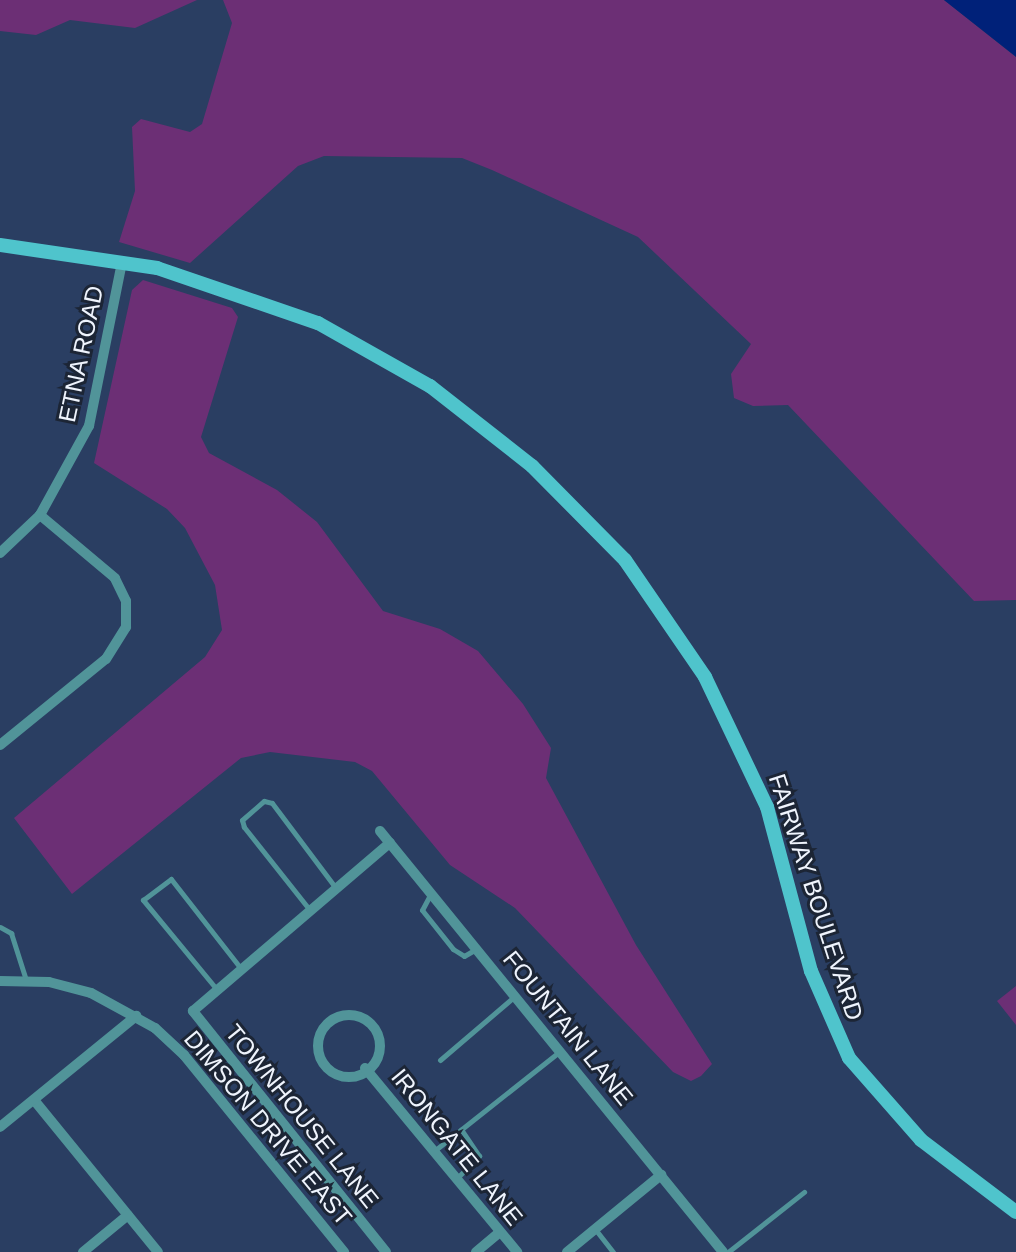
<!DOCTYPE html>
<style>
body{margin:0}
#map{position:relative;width:1016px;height:1252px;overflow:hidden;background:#2a3e62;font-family:Helvetica,sans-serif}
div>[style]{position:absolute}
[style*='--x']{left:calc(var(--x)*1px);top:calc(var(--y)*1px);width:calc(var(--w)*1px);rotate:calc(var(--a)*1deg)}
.green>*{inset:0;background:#6c2f75}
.water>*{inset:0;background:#002179}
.lane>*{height:5px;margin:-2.5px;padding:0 2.5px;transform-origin:2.5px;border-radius:2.5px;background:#519499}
.street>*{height:10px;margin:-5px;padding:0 5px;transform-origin:5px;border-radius:5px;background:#519499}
.street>.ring{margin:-5px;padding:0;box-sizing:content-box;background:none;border:10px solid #519499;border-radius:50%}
.secondary>*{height:14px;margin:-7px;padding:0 7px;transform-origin:7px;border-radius:7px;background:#4fc4cc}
span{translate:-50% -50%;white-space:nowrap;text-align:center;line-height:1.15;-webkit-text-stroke:6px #1c2535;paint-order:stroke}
.street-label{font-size:24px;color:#eff4fd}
</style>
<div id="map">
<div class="green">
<div style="clip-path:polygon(0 0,197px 0,135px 28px,70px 20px,36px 35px,0 31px)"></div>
<div style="clip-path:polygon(223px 0,944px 0,1016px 57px,1016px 600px,974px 601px,788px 405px,753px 406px,734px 398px,731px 374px,751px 344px,638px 237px,492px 170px,462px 158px,324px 156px,298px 166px,190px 263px,119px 242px,135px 191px,132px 127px,141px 119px,190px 132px,202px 124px,232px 23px)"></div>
<div style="clip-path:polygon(143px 280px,232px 308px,238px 317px,201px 437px,209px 453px,277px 490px,317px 522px,383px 611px,440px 629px,478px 651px,523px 704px,551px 748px,546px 778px,636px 945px,712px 1064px,701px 1076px,691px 1081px,673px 1072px,515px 908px,450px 865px,372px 771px,355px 762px,270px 752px,241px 758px,72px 894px,14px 818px,205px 657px,222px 630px,215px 585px,185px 528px,167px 509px,94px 463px,132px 290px)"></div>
<div style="clip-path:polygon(1016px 986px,1016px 1025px,997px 1001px)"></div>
</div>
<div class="water">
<div style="clip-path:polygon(944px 0,1016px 0,1016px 57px,1015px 56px)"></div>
</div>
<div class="lane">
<div style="--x:430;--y:895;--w:17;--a:118"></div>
<div style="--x:422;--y:910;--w:50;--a:51.5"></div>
<div style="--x:453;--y:949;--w:13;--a:32"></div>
<div style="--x:464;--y:956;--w:14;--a:-30"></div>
<div style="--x:309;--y:909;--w:105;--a:-128.4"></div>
<div style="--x:244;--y:827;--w:7;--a:-106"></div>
<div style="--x:242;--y:820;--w:29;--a:-41"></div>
<div style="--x:264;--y:801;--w:8;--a:14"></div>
<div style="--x:272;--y:803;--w:105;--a:53.1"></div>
<div style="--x:0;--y:927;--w:13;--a:29"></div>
<div style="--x:11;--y:933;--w:49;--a:72.3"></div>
<div style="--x:214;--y:986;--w:112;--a:-129.5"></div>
<div style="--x:143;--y:900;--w:35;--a:-37"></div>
<div style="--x:171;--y:879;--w:110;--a:52"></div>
<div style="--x:440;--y:1060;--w:99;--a:-40.5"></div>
<div style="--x:434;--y:1151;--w:161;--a:-38.4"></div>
<div style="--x:456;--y:1179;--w:33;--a:-45"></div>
<div style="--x:479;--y:1156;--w:32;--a:-124"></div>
<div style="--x:595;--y:1229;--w:29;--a:52"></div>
<div style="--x:728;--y:1252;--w:97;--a:-38.3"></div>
</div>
<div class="street">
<div style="--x:0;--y:553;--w:55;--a:-43.5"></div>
<div style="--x:40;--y:515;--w:102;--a:-61.2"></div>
<div style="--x:89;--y:426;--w:167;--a:-78.6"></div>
<div style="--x:0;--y:745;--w:136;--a:-39.1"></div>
<div style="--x:106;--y:659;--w:38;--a:-58"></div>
<div style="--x:126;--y:627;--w:26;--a:-90"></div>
<div style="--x:126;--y:601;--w:25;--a:-116"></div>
<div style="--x:115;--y:578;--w:98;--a:-140"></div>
<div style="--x:380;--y:831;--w:543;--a:50.83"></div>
<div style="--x:0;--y:981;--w:49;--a:1.2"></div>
<div style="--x:49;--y:982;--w:43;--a:14.7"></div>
<div style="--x:91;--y:993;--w:73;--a:28.7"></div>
<div style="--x:155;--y:1028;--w:40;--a:43"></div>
<div style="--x:184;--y:1055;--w:254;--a:50.9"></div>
<div class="ring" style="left:318px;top:1015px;width:52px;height:52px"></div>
<div style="--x:365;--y:1068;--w:239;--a:50.4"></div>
<div style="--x:34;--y:1100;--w:196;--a:50.8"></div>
<div style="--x:0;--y:1127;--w:176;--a:-39.2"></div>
<div style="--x:83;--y:1252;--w:58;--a:-39.4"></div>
<div style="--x:386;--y:1252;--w:309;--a:-128.7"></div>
<div style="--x:193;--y:1011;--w:259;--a:-40.5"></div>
<div style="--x:476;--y:1252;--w:31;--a:-40"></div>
<div style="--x:567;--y:1252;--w:122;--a:-39.3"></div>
</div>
<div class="secondary">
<div style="--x:0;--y:245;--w:159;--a:8.3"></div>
<div style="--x:157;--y:268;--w:170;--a:18.9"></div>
<div style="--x:318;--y:323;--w:129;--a:29.4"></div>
<div style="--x:430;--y:386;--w:130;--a:38.1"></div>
<div style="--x:532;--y:466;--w:132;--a:45.3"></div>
<div style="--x:625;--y:560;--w:142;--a:55.6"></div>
<div style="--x:705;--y:677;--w:144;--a:64.5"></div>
<div style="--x:767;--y:807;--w:170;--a:75"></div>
<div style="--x:811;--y:971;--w:95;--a:66.4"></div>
<div style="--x:849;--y:1058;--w:109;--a:48.7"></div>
<div style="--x:921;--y:1140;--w:119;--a:37.2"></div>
</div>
<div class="street-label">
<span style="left:81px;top:354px;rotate:-78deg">ETNA ROAD</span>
<span style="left:816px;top:897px;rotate:72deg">FAIRWAY BOULEVARD</span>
<span style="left:568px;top:1028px;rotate:51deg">FOUNTAIN LANE</span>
<span style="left:302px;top:1116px;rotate:51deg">TOWNHOUSE LANE</span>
<span style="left:268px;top:1128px;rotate:50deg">DIMSON DRIVE EAST</span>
<span style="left:457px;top:1147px;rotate:51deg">IRONGATE LANE</span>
</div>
</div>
